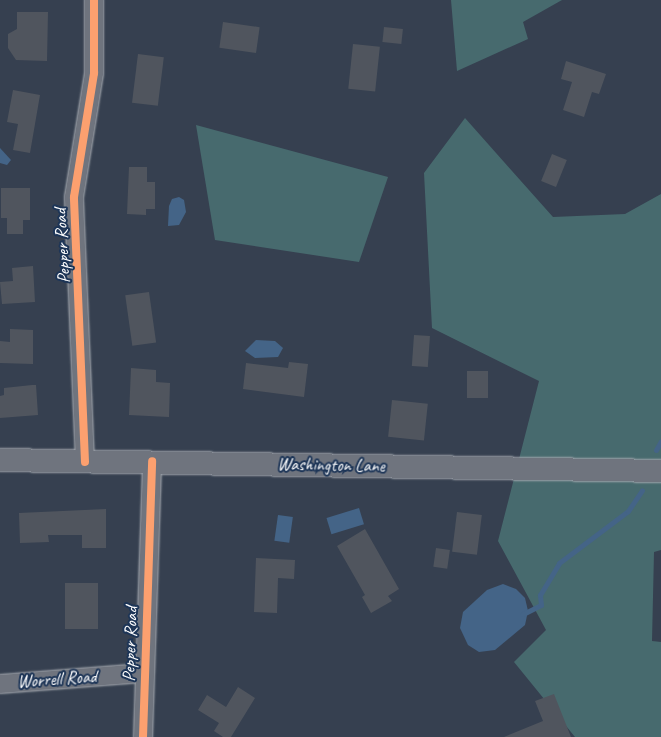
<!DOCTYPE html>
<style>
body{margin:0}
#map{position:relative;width:661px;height:737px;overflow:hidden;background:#364050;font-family:Caveat,sans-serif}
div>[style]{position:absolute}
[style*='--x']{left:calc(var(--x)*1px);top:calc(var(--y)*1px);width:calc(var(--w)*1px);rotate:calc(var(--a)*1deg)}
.green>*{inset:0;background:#476a6e}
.water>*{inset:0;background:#446487;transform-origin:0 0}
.stream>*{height:5px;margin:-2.5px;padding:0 2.5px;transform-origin:2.5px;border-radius:2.5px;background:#446487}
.building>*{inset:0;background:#50555e;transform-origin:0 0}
.roads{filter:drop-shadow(0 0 1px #a5a9b0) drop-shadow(0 0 1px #a5a9b0)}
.minor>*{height:18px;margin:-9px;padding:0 9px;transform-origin:9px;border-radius:9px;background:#6f747e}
.major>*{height:22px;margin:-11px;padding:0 11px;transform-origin:11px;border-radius:11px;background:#6f747e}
.cycleway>*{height:8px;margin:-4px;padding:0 4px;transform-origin:4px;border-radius:4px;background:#fca06f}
span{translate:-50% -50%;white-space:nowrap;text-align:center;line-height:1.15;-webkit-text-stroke:4px #1d3557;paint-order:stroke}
.street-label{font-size:18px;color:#fff}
</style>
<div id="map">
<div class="green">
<div style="clip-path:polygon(451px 0,562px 0,523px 22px,528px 39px,457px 71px)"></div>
<div style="clip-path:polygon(465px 118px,553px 217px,625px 214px,661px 194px,661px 550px,654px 552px,652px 641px,661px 642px,661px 737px,575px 737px,514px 662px,546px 630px,498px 541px,539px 381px,432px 328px,424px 173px)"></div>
<div style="clip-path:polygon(196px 125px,388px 177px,359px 262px,215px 240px)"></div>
</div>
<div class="water">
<div style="clip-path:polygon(0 148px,11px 160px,7px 165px,0 163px)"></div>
<div style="clip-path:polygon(179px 197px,184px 200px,186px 212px,179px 225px,168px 226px,169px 206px,172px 199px)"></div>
<div style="clip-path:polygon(256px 340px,275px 341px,283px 348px,278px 357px,255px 358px,245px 351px)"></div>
<div style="left:359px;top:508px;width:17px;height:34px;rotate:73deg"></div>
<div style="left:278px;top:515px;width:15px;height:26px;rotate:8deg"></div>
<div style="clip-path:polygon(503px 584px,516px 589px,525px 598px,528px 611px,525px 625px,495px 650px,479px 652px,468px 645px,460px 628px,463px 612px,487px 590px)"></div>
</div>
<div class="stream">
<div style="--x:656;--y:450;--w:10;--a:-61"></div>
<div style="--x:523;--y:614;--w:20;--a:-27"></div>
<div style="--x:541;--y:605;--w:10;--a:-96"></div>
<div style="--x:540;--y:595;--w:37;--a:-59"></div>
<div style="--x:559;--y:563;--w:86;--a:-37"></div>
<div style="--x:628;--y:511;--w:25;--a:-56"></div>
</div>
<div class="building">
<div style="clip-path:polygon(17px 12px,48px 12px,47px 61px,16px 60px,8px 48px,8px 34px,17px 29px)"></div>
<div style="left:223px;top:22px;width:37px;height:26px;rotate:8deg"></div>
<div style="left:384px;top:27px;width:19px;height:15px;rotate:6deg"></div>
<div style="left:353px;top:44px;width:27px;height:45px;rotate:6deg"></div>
<div style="left:138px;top:54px;width:26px;height:49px;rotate:7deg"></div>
<div style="clip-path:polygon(566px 61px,606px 74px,599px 94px,592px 92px,584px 117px,563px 110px,572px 82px,561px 79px)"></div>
<div style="clip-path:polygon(13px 90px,40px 95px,30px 153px,13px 150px,18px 124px,7px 122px)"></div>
<div style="left:552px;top:154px;width:16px;height:29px;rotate:22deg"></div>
<div style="clip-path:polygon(129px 167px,147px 167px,147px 182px,155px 182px,155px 209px,146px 209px,146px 215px,127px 214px)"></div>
<div style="clip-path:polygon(1px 188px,30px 188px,30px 220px,23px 220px,23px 234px,7px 234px,7px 218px,1px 218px)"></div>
<div style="clip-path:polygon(33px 266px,35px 302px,2px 304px,0 282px,13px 281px,12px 268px)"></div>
<div style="left:149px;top:292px;width:51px;height:24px;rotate:82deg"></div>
<div style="clip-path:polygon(10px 329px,33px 330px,33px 364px,0 363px,0 341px,10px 342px)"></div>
<div style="left:414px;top:335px;width:16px;height:31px;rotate:4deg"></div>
<div style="clip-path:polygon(289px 362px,308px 364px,304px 397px,243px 389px,246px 363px,288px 368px)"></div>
<div style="clip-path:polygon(131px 368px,156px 370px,156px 382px,170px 383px,169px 417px,129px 415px)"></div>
<div style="left:467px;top:371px;width:21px;height:27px"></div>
<div style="clip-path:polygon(32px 385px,36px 385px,38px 415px,0 418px,0 396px,4px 395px,4px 388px)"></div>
<div style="left:392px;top:400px;width:36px;height:37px;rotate:6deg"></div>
<div style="clip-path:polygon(106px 509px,106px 548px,82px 548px,82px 535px,48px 535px,49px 542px,20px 543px,19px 513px)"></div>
<div style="left:457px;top:512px;width:25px;height:40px;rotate:7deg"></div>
<div style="clip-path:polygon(365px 529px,399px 589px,388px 596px,392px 601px,371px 613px,362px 597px,365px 595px,337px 546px)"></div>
<div style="left:436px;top:548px;width:14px;height:19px;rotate:8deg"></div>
<div style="clip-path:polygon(256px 558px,295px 560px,294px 579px,278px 578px,277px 613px,254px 612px)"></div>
<div style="left:65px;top:583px;width:33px;height:46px"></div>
<div style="clip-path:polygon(238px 687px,255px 698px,231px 737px,223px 737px,214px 731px,219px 723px,198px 710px,207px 695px,226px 707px)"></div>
<div style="clip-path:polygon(554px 694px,571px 737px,504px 737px,543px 721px,535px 701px)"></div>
</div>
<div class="roads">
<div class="minor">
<div style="--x:85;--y:462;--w:265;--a:-92.4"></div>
<div style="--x:74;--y:197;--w:126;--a:-80.8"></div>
<div style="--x:94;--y:73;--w:73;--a:-90"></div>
<div style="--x:0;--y:684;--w:144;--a:-4.4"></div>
<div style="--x:143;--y:737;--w:276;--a:-88.1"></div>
</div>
<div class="major">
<div style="--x:0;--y:460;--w:661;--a:0.95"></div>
</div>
</div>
<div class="cycleway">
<div style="--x:85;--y:462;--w:265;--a:-92.4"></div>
<div style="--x:74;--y:197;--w:126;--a:-80.8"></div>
<div style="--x:94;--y:73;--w:73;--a:-90"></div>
<div style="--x:143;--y:737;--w:276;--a:-88.1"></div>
</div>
<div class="street-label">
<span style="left:62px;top:246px;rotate:-93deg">Pepper Road</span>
<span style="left:331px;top:465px;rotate:1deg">Washington Lane</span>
<span style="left:130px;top:644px;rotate:-88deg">Pepper Road</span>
<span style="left:57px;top:679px;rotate:-4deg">Worrell Road</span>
</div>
</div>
